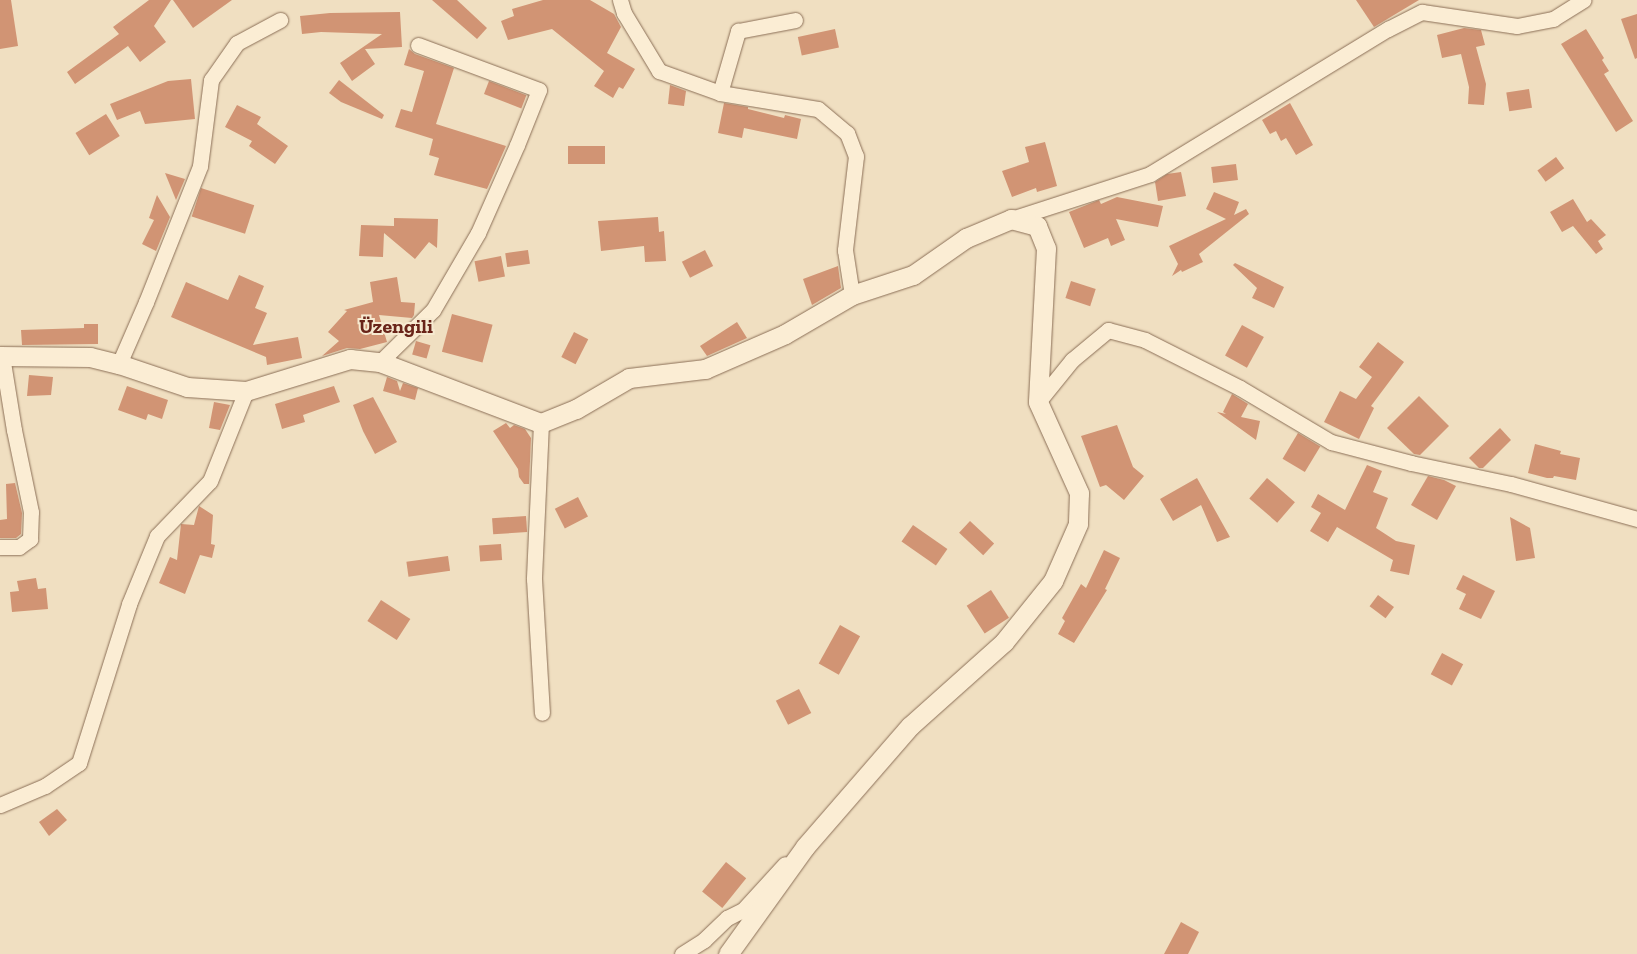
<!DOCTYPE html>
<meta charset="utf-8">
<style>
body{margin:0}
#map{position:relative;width:1637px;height:954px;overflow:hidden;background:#f0dfc1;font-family:"Zilla Slab",serif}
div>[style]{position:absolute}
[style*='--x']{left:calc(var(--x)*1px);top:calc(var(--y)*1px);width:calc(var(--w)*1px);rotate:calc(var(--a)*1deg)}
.building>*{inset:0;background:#d19474;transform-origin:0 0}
.roads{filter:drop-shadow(0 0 1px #8b6f57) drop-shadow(0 0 1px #8b6f57)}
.minor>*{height:15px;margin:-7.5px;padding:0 7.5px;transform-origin:7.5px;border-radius:7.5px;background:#fbedd4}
.tertiary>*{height:19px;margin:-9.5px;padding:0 9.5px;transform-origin:9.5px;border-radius:9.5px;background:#fbedd4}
span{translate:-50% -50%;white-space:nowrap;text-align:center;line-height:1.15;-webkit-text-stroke:4px #f7ead1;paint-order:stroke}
.quarter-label{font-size:20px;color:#692419;font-weight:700}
</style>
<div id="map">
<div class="building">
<div style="clip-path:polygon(0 0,11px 0,18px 46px,0 49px)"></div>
<div style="clip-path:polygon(149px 0,171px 0,154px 26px,166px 42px,140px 62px,128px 46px,75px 84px,67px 72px,119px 34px,113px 27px)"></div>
<div style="clip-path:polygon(173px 0,232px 0,193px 28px)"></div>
<div style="clip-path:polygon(432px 0,457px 0,487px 28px,477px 39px)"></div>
<div style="clip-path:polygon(543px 0,590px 0,614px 14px,621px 27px,607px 53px,635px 69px,623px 89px,619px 87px,613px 98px,594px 86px,604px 71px,552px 29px,508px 40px,501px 21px,514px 16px,512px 9px)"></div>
<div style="clip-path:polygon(1356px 0,1419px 0,1374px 27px)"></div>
<div style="clip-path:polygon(400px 12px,402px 47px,365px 49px,375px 64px,352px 81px,340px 63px,382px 34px,321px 32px,302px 34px,300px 16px,330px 13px)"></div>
<div style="clip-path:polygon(1637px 14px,1637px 58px,1635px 59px,1621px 19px)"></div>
<div style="clip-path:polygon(1464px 28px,1481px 30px,1485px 45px,1476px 47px,1486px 84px,1484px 105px,1468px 104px,1469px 87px,1461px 54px,1442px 58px,1437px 35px)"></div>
<div style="left:835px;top:29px;width:19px;height:38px;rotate:78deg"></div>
<div style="clip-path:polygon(1586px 29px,1604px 58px,1602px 60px,1609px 71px,1604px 74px,1633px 121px,1616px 132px,1561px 44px)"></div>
<div style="clip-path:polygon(409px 49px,415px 54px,454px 68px,436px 124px,506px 146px,487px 189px,434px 175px,439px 158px,429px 155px,433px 139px,395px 127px,401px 109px,412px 112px,424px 71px,404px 65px)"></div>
<div style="clip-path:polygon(191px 79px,195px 119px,145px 124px,140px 111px,117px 120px,110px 104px,168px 81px)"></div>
<div style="clip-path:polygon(339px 80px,384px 115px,382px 119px,341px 102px,329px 93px)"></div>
<div style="left:489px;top:81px;width:40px;height:14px;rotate:21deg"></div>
<div style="clip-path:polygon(670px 85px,686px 91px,684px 106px,668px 104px)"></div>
<div style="left:1529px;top:89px;width:19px;height:23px;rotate:81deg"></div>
<div style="clip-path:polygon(724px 103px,748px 107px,748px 109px,784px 118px,785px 115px,801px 119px,797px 139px,744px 128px,742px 138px,718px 133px)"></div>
<div style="clip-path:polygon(1290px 103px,1313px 145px,1296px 155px,1286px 138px,1281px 141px,1276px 131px,1270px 134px,1262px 120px)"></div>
<div style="clip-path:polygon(237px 105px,261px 117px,257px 124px,288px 146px,275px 164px,249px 146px,252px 141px,225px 127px)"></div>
<div style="left:106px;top:114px;width:26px;height:36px;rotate:58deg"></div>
<div style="clip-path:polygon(1045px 142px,1057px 186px,1037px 192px,1036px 188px,1012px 197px,1002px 171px,1029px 162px,1025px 147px)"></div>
<div style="left:605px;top:146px;width:18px;height:37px;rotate:90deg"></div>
<div style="left:1556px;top:157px;width:14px;height:23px;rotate:54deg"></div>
<div style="left:1236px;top:164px;width:16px;height:25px;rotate:83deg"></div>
<div style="clip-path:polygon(1181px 172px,1186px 196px,1158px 201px,1155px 182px,1167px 174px)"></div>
<div style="clip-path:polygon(165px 173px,185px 179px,176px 200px)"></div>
<div style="left:201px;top:188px;width:56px;height:30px;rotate:18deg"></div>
<div style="clip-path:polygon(1214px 192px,1239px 202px,1234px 215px,1246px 209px,1249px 214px,1199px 254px,1203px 262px,1182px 272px,1181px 270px,1172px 276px,1178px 264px,1169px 246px,1226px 219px,1206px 209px)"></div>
<div style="clip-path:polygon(157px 195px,170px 217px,156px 251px,142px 244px,154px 220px,149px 218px)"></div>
<div style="clip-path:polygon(1117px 197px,1163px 206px,1158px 227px,1116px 219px,1125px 240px,1111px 246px,1108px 238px,1084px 248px,1069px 212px,1099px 200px,1101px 204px)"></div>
<div style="clip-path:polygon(1573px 199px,1587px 222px,1591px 219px,1606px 235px,1598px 241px,1603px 249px,1596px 254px,1573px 226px,1562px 232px,1550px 212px)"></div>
<div style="clip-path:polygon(658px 217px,659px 232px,664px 231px,666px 261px,645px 262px,644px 246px,601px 251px,598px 221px)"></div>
<div style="clip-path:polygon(394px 218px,438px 219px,437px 248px,429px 242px,415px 259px,384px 233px,383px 257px,359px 256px,361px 225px,394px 226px)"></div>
<div style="left:528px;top:250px;width:14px;height:23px;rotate:82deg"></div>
<div style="left:705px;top:250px;width:18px;height:26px;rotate:63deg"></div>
<div style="left:501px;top:256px;width:21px;height:27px;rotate:79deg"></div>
<div style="clip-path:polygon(1235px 263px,1284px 287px,1274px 308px,1252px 298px,1257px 288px,1233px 265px)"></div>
<div style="clip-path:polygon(838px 266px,841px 288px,812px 305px,803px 279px)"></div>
<div style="clip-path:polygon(239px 275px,264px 286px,255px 308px,267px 313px,253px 345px,298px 337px,302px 358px,267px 365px,266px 357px,171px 317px,186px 282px,228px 300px)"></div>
<div style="clip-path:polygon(397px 277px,401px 302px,415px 303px,414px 315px,412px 318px,379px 315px,387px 342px,360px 349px,347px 348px,322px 356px,339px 341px,328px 332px,347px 311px,344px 310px,373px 302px,370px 282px)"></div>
<div style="left:1071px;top:281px;width:26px;height:18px;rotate:18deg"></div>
<div style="left:452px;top:314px;width:42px;height:39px;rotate:15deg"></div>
<div style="clip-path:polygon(737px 322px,747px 338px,707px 356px,700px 346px)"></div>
<div style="clip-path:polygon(84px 324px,98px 324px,98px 344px,22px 345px,21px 330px,84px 328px)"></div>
<div style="left:1242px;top:325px;width:25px;height:35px;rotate:29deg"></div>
<div style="left:574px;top:332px;width:16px;height:28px;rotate:27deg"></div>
<div style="left:416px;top:341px;width:15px;height:14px;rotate:16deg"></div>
<div style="clip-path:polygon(1378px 342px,1404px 362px,1371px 406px,1374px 408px,1359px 439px,1324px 422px,1340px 391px,1356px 399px,1372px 377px,1359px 367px)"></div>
<div style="clip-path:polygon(29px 375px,53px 377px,51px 395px,27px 396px)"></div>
<div style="clip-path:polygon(387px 377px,397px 381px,400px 391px,403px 383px,418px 388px,415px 400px,383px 391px)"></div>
<div style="clip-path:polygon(127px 386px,168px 400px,162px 419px,148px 414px,146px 420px,118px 410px)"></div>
<div style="clip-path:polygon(334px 386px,340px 402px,303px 415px,305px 422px,282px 429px,275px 404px)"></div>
<div style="clip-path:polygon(1232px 394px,1248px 404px,1241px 417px,1260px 421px,1256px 440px,1217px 412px,1226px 414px,1223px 412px)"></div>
<div style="clip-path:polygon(1419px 396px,1449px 426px,1420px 455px,1414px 454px,1387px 428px)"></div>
<div style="clip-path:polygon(373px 397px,397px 442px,375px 454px,363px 431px,353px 405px)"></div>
<div style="clip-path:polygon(214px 402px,230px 405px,220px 430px,209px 428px)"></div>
<div style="clip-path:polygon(506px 423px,510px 428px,514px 425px,525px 429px,531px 438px,529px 484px,524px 484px,519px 477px,518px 469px,493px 431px)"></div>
<div style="clip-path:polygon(1117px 425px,1133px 467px,1144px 476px,1124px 500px,1106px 485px,1100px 487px,1081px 436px)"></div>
<div style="clip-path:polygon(1500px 428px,1511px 440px,1483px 468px,1479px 468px,1469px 458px)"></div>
<div style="left:1298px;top:433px;width:26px;height:30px;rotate:31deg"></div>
<div style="clip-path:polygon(1535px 444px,1561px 451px,1560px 454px,1580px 458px,1576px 480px,1554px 476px,1553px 478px,1547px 478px,1528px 473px)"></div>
<div style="clip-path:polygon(1367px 465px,1382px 471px,1373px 492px,1388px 498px,1376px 528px,1396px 541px,1415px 545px,1409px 575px,1390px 571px,1393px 560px,1337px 527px,1328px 542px,1310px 531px,1321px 513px,1311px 507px,1318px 494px,1345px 510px)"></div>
<div style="clip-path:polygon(1428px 476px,1444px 480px,1456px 486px,1437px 520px,1411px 505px)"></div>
<div style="clip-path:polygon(1197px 478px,1230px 537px,1217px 542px,1201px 505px,1173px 521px,1160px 499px)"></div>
<div style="left:1267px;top:478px;width:37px;height:27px;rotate:41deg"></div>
<div style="clip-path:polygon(15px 483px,22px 513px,21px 534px,16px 538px,0 538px,0 520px,7px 519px,6px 484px)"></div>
<div style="left:578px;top:497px;width:22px;height:26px;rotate:63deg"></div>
<div style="clip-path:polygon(199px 506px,213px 515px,211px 544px,215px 545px,212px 558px,200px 555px,185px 594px,159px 583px,170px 557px,177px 560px,181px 524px,194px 525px)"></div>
<div style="left:526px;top:516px;width:16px;height:34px;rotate:86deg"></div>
<div style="clip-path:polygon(1510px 517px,1530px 528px,1535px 558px,1516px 561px)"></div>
<div style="left:970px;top:521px;width:33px;height:16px;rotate:43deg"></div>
<div style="left:913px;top:525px;width:42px;height:20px;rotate:35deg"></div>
<div style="left:501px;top:544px;width:16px;height:22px;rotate:86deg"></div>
<div style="clip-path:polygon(1104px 550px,1120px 558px,1105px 589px,1107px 590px,1074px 643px,1058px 634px,1065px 621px,1062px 618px,1081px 584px,1086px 588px)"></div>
<div style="left:448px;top:556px;width:15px;height:42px;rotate:82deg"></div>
<div style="clip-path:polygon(1463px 575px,1495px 591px,1481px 619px,1459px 609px,1466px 594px,1456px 589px)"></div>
<div style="clip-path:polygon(36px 578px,38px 589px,46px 588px,48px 609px,12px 612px,10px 592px,19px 591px,17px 581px)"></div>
<div style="left:991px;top:590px;width:33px;height:29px;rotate:57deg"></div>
<div style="left:1378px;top:595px;width:20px;height:14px;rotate:37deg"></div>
<div style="left:381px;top:600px;width:35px;height:25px;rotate:33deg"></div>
<div style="left:840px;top:625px;width:23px;height:44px;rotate:29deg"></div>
<div style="left:1442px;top:653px;width:24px;height:24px;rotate:28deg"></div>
<div style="left:799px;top:689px;width:27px;height:26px;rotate:63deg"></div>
<div style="clip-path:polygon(57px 809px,67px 820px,49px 836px,39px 822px)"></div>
<div style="left:726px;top:862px;width:26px;height:38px;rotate:39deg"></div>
<div style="clip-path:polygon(1181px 922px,1199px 932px,1188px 954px,1164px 954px)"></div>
</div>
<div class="roads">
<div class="minor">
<div style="--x:620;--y:0;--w:14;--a:73"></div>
<div style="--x:624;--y:13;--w:68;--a:58.9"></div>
<div style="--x:659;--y:71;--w:65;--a:19.8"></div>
<div style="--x:720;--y:93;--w:99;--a:9.3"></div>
<div style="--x:818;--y:109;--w:38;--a:40"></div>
<div style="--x:847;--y:133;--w:25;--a:69"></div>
<div style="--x:856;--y:156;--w:95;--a:96.7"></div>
<div style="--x:845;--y:250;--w:46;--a:81.2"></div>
<div style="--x:720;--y:93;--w:65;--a:-73.8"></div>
<div style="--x:738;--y:31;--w:58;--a:-10.9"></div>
<div style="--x:1011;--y:219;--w:146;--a:-17.9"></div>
<div style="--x:1150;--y:174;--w:279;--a:-31.4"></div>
<div style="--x:1388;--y:29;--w:38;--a:-27"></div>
<div style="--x:1422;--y:12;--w:96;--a:8.4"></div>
<div style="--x:1517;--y:26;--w:37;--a:-11"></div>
<div style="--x:1553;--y:19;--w:36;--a:-32"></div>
<div style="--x:380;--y:362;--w:74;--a:-44.5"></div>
<div style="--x:433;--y:310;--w:89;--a:-59.7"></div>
<div style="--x:478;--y:233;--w:96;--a:-66.1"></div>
<div style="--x:517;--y:145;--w:59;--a:-68.2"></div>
<div style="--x:539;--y:90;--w:129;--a:-159.6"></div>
<div style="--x:119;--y:364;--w:68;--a:-66.5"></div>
<div style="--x:146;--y:302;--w:146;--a:-68.3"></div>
<div style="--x:200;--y:166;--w:87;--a:-82.7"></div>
<div style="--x:211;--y:80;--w:45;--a:-54.9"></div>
<div style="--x:237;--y:43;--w:49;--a:-28.1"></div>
<div style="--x:1038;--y:402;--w:54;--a:-51"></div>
<div style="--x:1072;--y:360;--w:47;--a:-39.8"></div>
<div style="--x:1108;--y:330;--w:38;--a:15"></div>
<div style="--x:1145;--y:340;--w:106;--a:26.8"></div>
<div style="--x:1240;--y:388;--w:106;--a:30.7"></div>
<div style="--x:1331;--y:442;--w:83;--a:14.7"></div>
<div style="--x:1411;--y:463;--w:102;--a:11.9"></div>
<div style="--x:1511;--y:484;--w:131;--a:15.5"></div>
<div style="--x:541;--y:423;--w:156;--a:92.6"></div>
<div style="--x:534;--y:579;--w:134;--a:86.6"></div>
<div style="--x:0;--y:547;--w:19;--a:0"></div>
<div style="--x:19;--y:547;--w:14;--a:-36"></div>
<div style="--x:30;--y:539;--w:27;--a:-88"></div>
<div style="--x:31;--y:512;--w:84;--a:-101.7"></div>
<div style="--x:14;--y:430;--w:75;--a:-99.2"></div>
<div style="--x:0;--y:805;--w:49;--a:-22.9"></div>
<div style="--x:45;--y:786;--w:41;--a:-34.1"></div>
<div style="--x:79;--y:763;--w:167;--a:-72.5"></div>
<div style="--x:129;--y:604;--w:74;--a:-67.6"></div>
<div style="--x:157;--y:536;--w:76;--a:-46.1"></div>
<div style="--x:210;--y:481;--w:97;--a:-68.2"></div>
<div style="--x:682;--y:954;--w:26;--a:-32"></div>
<div style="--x:704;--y:940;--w:32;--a:-44"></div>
<div style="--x:727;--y:918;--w:18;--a:-27"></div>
<div style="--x:743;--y:910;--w:62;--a:-47.6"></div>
</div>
<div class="tertiary">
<div style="--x:0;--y:356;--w:90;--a:0.6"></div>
<div style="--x:90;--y:357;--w:30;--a:14"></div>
<div style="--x:119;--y:364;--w:72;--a:18.7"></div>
<div style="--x:187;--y:387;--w:59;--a:3.9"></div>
<div style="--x:246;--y:391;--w:109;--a:-17.1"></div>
<div style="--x:350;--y:359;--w:30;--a:6"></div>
<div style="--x:380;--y:362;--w:172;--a:20.8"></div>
<div style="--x:541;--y:423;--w:38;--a:-22"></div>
<div style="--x:576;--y:409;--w:61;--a:-30.3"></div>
<div style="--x:629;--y:378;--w:77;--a:-6.8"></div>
<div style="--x:705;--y:369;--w:87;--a:-23.6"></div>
<div style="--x:785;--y:334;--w:78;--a:-30.2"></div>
<div style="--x:852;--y:295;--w:64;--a:-18.2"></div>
<div style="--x:913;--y:275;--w:65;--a:-34.9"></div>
<div style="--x:966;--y:238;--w:49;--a:-22.9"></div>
<div style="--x:1011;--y:219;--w:27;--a:15"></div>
<div style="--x:1037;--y:226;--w:24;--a:68"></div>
<div style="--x:1046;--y:248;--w:154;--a:93"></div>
<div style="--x:1038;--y:402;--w:100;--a:65.7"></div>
<div style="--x:1079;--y:493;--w:31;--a:92"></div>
<div style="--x:1078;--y:524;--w:62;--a:113.7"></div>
<div style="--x:1053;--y:581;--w:78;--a:128.8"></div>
<div style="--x:1004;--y:642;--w:126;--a:138.2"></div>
<div style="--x:910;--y:726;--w:160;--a:131"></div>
<div style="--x:805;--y:847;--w:132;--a:125.7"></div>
</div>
</div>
<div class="quarter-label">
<span style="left:396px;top:326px">Üzengili</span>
</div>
</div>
